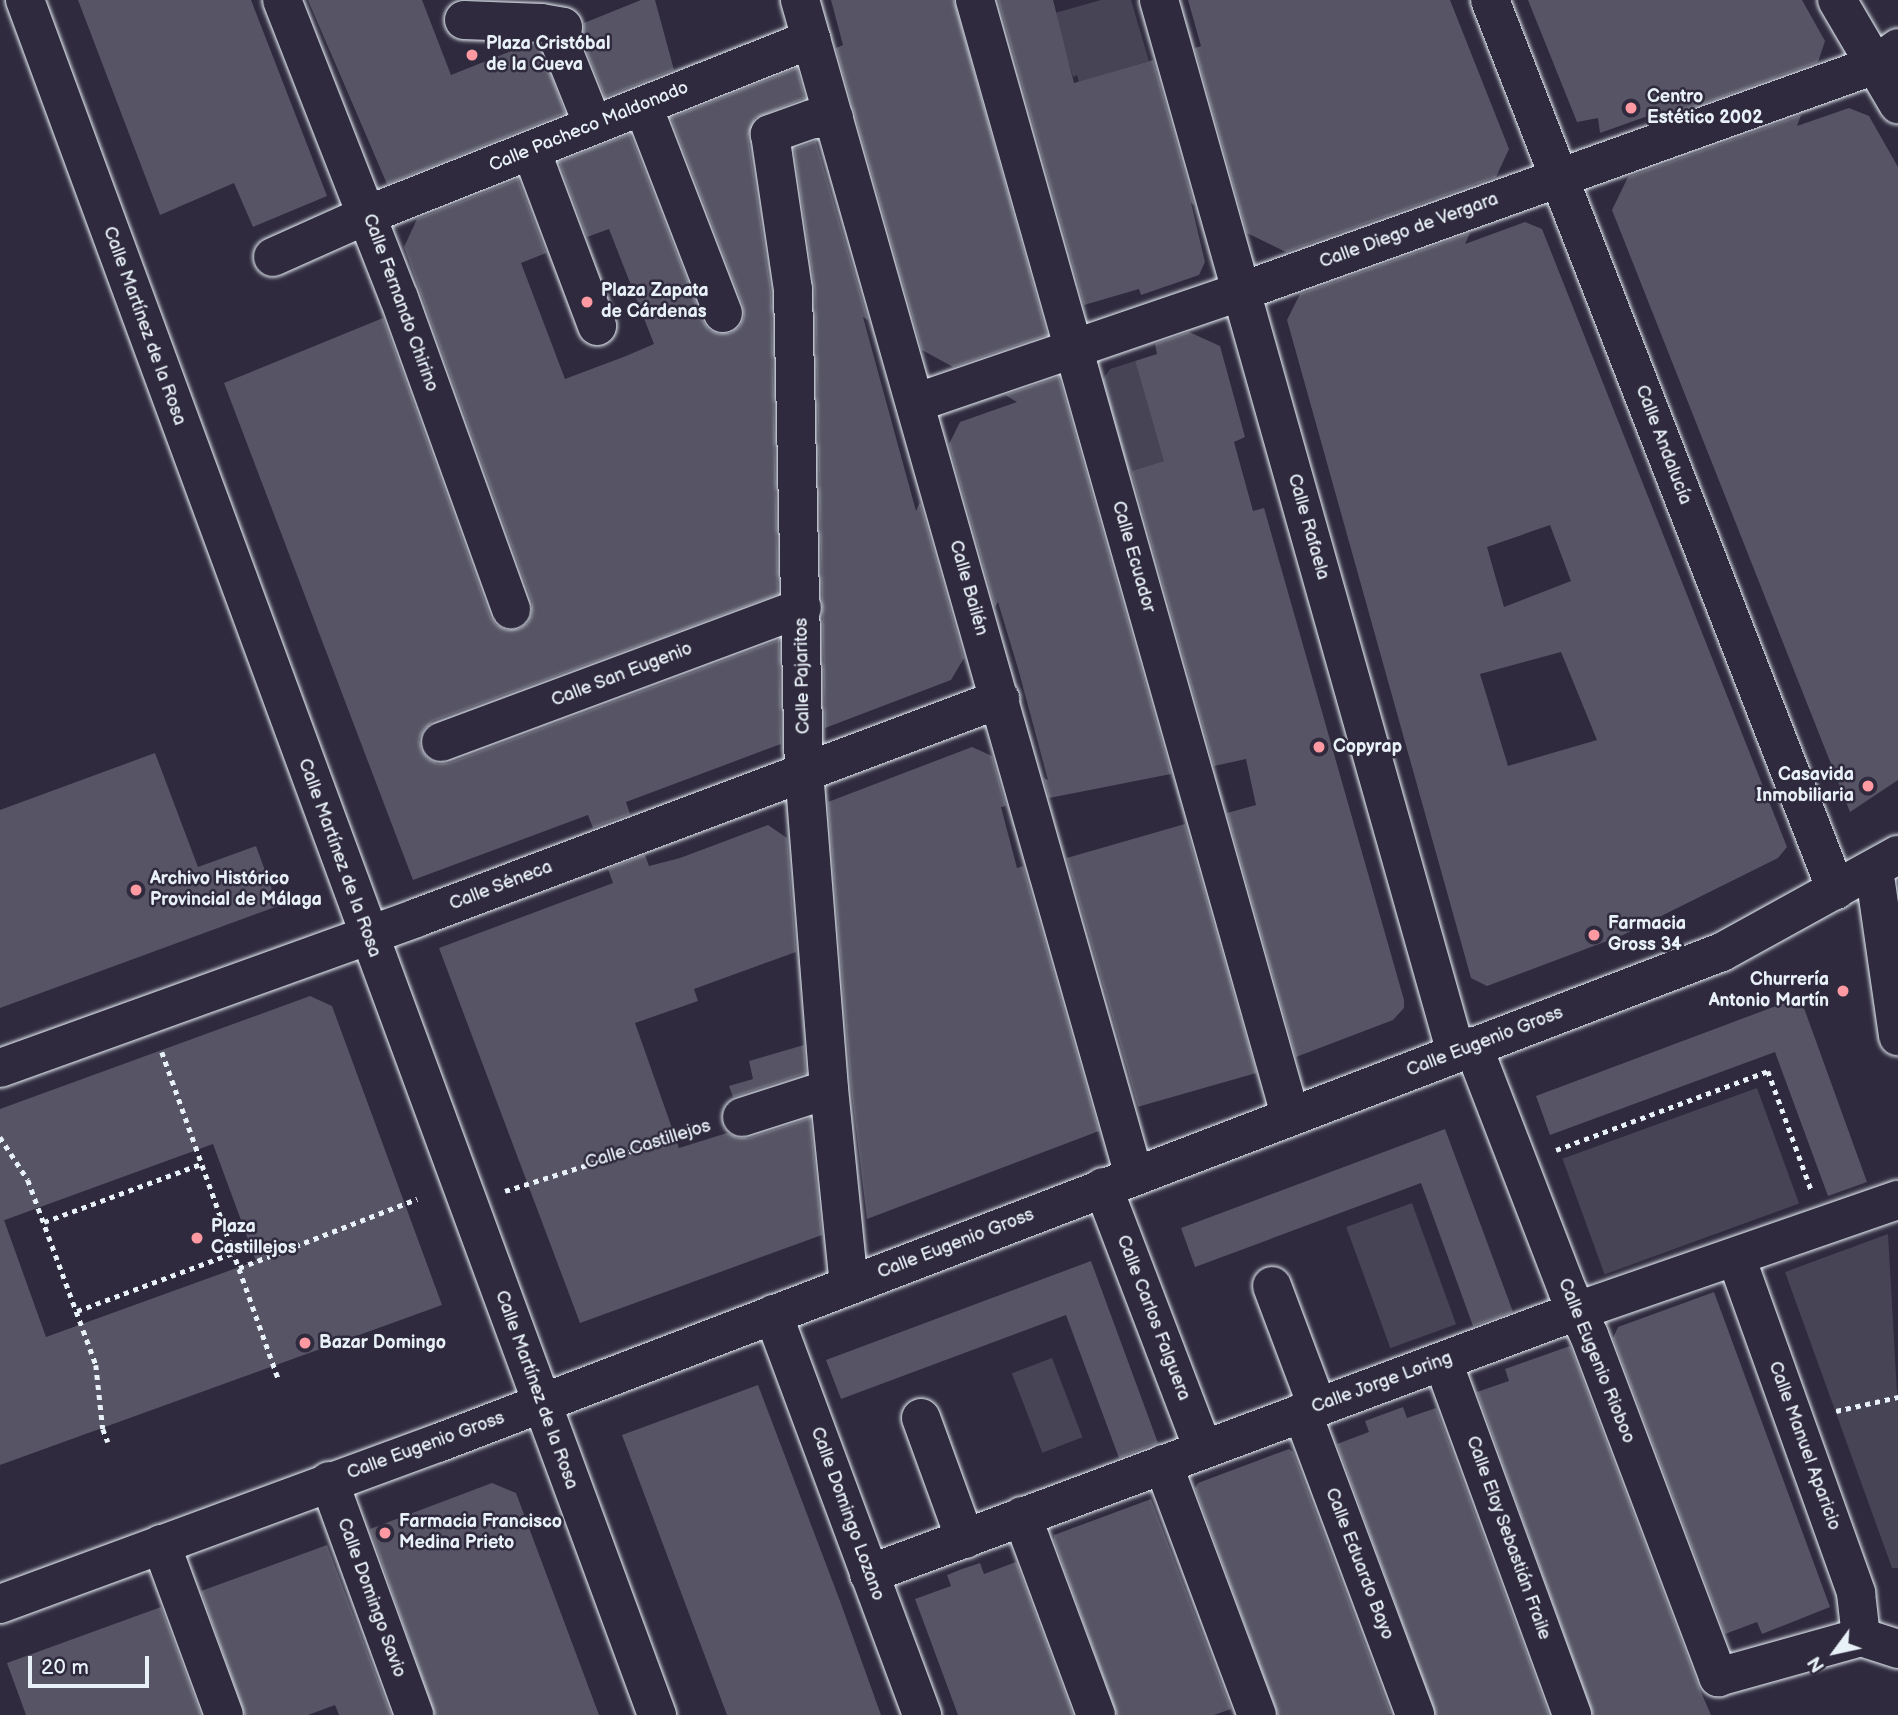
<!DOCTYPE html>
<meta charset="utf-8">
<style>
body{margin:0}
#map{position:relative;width:1898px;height:1715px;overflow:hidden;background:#2f2a3d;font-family:"Balsamiq Sans",sans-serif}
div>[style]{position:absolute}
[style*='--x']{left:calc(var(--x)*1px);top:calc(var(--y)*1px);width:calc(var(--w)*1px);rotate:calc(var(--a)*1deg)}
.green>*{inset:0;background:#464455;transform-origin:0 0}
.building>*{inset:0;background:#575565;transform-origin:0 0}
.path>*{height:4.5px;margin-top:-2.25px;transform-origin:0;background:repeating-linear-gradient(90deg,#e8f1f8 0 5px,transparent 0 10px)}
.roads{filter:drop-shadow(0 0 2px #e8f1f8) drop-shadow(0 0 2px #e8f1f8)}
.minor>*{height:38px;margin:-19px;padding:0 19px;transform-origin:19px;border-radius:19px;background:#2f2a3d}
.major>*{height:38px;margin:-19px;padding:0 19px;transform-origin:19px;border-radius:19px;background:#2f2a3d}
.dots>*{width:19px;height:19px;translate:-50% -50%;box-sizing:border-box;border:4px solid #2f2a3d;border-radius:50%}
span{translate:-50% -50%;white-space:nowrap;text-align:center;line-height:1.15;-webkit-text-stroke:5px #2f2a3d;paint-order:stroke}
.poi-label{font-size:18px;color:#e8f1f8;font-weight:700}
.left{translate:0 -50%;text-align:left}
.right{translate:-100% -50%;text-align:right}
.street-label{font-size:18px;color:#e8f1f8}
.north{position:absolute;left:1800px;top:1617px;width:70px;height:70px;-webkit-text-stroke:5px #2f2a3d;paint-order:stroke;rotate:237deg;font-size:19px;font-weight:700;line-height:28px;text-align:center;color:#e8f1f8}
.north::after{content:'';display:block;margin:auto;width:24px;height:32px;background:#e8f1f8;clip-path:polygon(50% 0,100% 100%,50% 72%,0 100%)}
.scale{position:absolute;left:28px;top:1656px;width:121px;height:32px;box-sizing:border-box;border:4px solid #e8f1f8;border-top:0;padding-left:9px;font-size:21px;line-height:24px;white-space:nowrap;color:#e8f1f8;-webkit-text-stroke:5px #2f2a3d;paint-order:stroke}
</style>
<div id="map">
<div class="green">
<div style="clip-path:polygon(1101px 0,1131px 0,1149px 61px,1079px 82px,1077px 75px,1073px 77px,1055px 13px)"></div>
<div style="clip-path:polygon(1135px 361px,1155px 429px,1175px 458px,1127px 472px,1101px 382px,1110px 369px)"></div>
<div style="left:1757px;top:1088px;width:123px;height:207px;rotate:70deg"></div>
<div style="left:1412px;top:1203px;width:129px;height:70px;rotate:70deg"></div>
<div style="clip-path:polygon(1888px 1234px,1898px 1410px,1898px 1568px,1892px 1568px,1785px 1272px)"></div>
<div style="left:1052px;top:1358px;width:85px;height:43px;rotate:69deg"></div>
</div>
<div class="building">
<div style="clip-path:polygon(78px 0,251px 0,327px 196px,253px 227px,234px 183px,160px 215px)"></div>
<div style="clip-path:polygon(308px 0,422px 0,451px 75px,529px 44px,540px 45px,565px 113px,387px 184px)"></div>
<div style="clip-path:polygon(641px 0,655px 0,674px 70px,605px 97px,583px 42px,584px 23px)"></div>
<div style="clip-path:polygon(831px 0,954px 0,1047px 335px,953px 367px,922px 350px,836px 48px,843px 45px)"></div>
<div style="clip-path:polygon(998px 0,1053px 0,1074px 83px,1153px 60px,1194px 205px,1191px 203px,1205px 262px,1199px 275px,1141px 295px,1139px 289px,1084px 305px)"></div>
<div style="clip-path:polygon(1188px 0,1450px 0,1509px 149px,1496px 177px,1286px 252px,1247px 233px,1195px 48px,1201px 46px)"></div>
<div style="clip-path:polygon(1528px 0,1802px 0,1825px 41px,1818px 62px,1655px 121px,1659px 112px,1600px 133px,1598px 118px,1577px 122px)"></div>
<div style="clip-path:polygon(797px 68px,805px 98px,755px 118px,748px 137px,771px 292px,778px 594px,433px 721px,424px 729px,419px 739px,421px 750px,428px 759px,438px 764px,449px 763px,779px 640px,781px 744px,626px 802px,630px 814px,593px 828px,588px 815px,413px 880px,224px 383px,383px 318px,490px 616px,496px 625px,506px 630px,519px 629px,528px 623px,532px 614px,532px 602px,404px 247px,417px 219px,518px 179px,546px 253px,521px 263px,565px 379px,626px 356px,654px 344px,609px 229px,587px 237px,559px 162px,630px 134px,703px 321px,709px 330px,719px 334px,731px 333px,740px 326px,744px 317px,743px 305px,671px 118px)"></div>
<div style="clip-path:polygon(1849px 108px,1869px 116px,1898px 167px,1898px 780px,1850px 812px,1612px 210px,1628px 177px,1801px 115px,1797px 126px)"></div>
<div style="clip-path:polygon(816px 141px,868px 320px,863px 317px,916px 511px,920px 502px,964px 658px,951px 680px,825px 728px,815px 290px,794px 149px)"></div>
<div style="clip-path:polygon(evenodd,1525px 222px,1542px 229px,1787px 847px,1778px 858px,1623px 935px,1487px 986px,1471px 978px,1287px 320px,1300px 294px,1470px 233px,1465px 244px,1525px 222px,1550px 525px,1571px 581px,1504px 607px,1487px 547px,1550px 525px,1525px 222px,1561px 652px,1597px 740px,1508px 766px,1480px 674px,1561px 652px)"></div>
<div style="clip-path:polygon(1189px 332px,1220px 346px,1245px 437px,1234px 442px,1253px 511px,1264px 508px,1404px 1000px,1404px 1008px,1393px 1020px,1296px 1057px,1227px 813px,1256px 805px,1246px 759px,1214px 766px,1131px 471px,1164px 461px,1135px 361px,1157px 354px,1155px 344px)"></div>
<div style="clip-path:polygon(1059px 377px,1171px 774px,1049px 798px,1044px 778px,1048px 780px,1019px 672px,998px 602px,995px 607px,949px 444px,960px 422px,1017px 402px,1005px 395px)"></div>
<div style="clip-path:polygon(972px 747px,992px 756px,1006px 806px,1001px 807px,1017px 868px,1023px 866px,1099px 1131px,867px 1219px,851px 1087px,828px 802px)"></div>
<div style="clip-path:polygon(155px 753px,198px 867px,256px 846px,278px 906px,0 1008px,0 810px)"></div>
<div style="left:1185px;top:824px;width:259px;height:123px;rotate:74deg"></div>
<div style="clip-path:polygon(768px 825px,787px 838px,796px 952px,694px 989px,698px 1001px,635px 1023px,679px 1148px,727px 1133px,738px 1138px,749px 1138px,810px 1118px,822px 1235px,580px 1323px,439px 948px,613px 883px,608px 869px,645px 855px,649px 866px,680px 858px)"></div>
<div style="clip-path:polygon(evenodd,310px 996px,332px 1006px,442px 1305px,0 1465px,0 1109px,310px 996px,213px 1144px,256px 1261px,46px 1337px,4px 1220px,2px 1221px,213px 1144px)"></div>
<div style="clip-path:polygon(1800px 997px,1867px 1182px,1828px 1196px,1775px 1052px,1550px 1135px,1536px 1096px)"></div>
<div style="clip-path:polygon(804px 1045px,806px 1073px,733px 1097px,729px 1086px,753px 1079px,749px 1061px)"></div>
<div style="clip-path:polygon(1445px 1129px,1513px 1312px,1473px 1326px,1421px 1183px,1195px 1267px,1181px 1228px)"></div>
<div style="clip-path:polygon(1091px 1261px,1158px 1443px,1119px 1458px,1066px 1315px,841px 1399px,826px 1360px)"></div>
<div style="clip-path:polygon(1714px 1292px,1830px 1607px,1762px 1634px,1757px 1622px,1725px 1634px,1613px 1338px,1618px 1327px)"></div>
<div style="clip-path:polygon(1570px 1346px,1698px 1685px,1711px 1715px,1593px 1715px,1477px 1392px,1509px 1381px,1505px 1369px)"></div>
<div style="clip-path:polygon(758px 1385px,840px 1601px,881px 1715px,727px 1715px,622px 1435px)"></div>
<div style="clip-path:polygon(1403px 1407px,1407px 1418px,1436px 1408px,1549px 1715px,1436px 1715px,1337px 1444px,1369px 1432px,1365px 1421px)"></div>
<div style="clip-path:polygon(1289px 1449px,1293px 1452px,1391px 1714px,1388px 1715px,1278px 1715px,1195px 1488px,1198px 1483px)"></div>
<div style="clip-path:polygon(492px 1483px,516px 1493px,599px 1715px,435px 1715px,370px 1529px)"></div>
<div style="clip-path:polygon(1151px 1499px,1231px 1709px,1214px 1715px,1117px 1715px,1054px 1540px,1054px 1535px)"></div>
<div style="clip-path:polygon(327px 1545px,391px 1715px,339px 1715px,335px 1705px,308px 1715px,245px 1715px,201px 1591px)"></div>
<div style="clip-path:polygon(1016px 1562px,1073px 1715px,958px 1715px,915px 1599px,951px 1586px,947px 1575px,962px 1569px,980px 1563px,984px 1574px)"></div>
<div style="clip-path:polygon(161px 1607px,201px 1715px,26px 1715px,7px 1663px)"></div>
</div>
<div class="path">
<div style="--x:162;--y:1052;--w:349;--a:70.4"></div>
<div style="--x:0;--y:1137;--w:51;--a:56.9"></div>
<div style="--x:28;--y:1180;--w:197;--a:69.8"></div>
<div style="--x:96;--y:1365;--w:64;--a:83.8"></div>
<div style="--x:103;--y:1429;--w:14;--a:69"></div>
<div style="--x:1556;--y:1150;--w:226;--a:-20.4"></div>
<div style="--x:1768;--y:1071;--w:126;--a:70"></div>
<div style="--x:505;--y:1191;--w:209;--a:-17.6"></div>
<div style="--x:44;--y:1222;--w:167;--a:-20.3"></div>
<div style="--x:239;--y:1268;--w:191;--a:-21.2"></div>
<div style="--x:77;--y:1311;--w:166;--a:-20.4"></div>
<div style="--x:1836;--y:1411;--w:64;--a:-12.7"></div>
</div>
<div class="roads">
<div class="minor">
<div style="--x:282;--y:0;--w:320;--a:68.6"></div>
<div style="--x:399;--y:298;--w:331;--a:70.2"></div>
<div style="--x:800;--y:0;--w:1223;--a:74.14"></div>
<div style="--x:975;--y:0;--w:1159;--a:74.22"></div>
<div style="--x:1159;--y:0;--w:1094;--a:74.25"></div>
<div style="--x:1490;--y:0;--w:955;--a:68.76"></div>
<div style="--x:1837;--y:0;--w:121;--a:59.6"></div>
<div style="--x:464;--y:20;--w:77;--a:2.2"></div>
<div style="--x:541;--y:23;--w:22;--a:10"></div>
<div style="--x:563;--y:27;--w:18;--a:96"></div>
<div style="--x:561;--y:45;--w:86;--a:68.2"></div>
<div style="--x:643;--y:106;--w:222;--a:68.9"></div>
<div style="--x:834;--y:118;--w:22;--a:177"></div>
<div style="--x:812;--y:119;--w:45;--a:160.3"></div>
<div style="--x:770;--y:134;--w:158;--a:81.6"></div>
<div style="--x:793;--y:290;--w:481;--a:88.7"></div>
<div style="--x:804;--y:771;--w:319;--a:85.5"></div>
<div style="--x:829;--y:1089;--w:197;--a:84.2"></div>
<div style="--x:531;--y:150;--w:188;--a:69.4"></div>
<div style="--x:273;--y:257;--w:103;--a:-24.1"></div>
<div style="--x:367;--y:215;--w:478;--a:-21.6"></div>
<div style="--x:915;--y:403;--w:343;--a:-18.9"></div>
<div style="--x:1240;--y:292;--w:674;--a:-19.67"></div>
<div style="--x:1875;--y:65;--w:29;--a:-36"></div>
<div style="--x:441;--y:742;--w:385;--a:-20.4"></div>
<div style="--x:1874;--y:869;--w:169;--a:81.8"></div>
<div style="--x:1473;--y:1046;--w:264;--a:68.9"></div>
<div style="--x:1568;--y:1292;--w:48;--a:64"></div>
<div style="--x:1589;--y:1335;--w:366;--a:69.3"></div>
<div style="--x:1718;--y:1677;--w:148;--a:-15.6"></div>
<div style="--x:1861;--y:1637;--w:39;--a:18"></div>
<div style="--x:0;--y:1068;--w:442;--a:-19.8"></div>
<div style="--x:416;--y:918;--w:624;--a:-20.56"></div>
<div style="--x:742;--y:1117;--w:91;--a:-17.8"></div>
<div style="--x:1103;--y:1187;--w:280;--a:69.1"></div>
<div style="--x:1736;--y:1257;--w:357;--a:70.3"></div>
<div style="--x:1856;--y:1593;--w:44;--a:83.5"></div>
<div style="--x:1272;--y:1286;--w:128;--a:69.4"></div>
<div style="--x:773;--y:1314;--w:428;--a:69.6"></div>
<div style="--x:1443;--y:1362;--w:376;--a:69.9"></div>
<div style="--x:1302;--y:1412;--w:323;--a:69.5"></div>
<div style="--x:921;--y:1418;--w:129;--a:70"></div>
<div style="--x:1163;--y:1464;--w:268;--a:69.5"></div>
<div style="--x:329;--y:1481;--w:249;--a:70"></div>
<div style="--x:1022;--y:1516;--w:212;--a:69.6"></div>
<div style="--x:161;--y:1544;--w:182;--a:69.8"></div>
<div style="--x:869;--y:1574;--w:755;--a:-20.38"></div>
<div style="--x:1577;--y:1311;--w:340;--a:-19.1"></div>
</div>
<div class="major">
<div style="--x:25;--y:0;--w:1828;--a:69.77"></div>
<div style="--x:0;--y:1604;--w:467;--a:-20.2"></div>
<div style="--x:438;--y:1443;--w:1375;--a:-20.93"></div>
<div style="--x:1722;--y:952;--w:201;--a:-28.9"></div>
</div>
</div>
<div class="dots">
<div style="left:472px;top:55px;background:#ff9aa2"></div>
<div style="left:1631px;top:108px;background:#ff9aa2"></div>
<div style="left:587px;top:302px;background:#ff9aa2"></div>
<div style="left:1319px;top:747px;background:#ff9aa2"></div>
<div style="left:1868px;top:786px;background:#ff9aa2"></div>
<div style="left:136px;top:890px;background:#ff9aa2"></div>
<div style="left:1594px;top:935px;background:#ff9aa2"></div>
<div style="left:1843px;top:991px;background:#ff9aa2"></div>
<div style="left:197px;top:1238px;background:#ff9aa2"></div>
<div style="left:305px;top:1343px;background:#ff9aa2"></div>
<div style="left:385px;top:1533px;background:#ff9aa2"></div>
</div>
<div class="poi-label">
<span class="left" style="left:486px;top:55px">Plaza Cristóbal<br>de la Cueva</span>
<span class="left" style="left:1647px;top:108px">Centro<br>Estético 2002</span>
<span class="left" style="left:601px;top:302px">Plaza Zapata<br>de Cárdenas</span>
<span class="left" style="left:1333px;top:747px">Copyrap</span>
<span class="right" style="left:1854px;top:786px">Casavida<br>Inmobiliaria</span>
<span class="left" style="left:150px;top:890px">Archivo Histórico<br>Provincial de Málaga</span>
<span class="left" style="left:1608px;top:935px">Farmacia<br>Gross 34</span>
<span class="right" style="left:1829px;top:991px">Churrería<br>Antonio Martín</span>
<span class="left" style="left:211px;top:1238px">Plaza<br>Castillejos</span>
<span class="left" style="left:319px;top:1343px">Bazar Domingo</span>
<span class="left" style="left:399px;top:1533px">Farmacia Francisco<br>Medina Prieto</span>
</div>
<div class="street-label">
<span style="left:589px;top:127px;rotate:-22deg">Calle Pacheco Maldonado</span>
<span style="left:1409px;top:231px;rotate:-20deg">Calle Diego de Vergara</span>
<span style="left:400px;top:303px;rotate:70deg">Calle Fernando Chirino</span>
<span style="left:144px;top:326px;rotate:70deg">Calle Martínez de la Rosa</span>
<span style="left:1663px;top:445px;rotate:69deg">Calle Andalucía</span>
<span style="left:1308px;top:527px;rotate:74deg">Calle Rafaela</span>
<span style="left:1133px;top:557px;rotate:74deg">Calle Ecuador</span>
<span style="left:968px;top:588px;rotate:74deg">Calle Bailén</span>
<span style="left:622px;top:675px;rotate:-21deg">Calle San Eugenio</span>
<span style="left:803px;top:676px;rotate:-91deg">Calle Pajaritos</span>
<span style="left:339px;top:858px;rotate:70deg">Calle Martínez de la Rosa</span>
<span style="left:501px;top:886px;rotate:-21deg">Calle Séneca</span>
<span style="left:1485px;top:1042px;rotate:-21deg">Calle Eugenio Gross</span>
<span style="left:648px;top:1145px;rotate:-17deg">Calle Castillejos</span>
<span style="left:956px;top:1244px;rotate:-21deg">Calle Eugenio Gross</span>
<span style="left:1153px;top:1318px;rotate:69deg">Calle Carlos Falguera</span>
<span style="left:1596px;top:1361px;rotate:68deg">Calle Eugenio Rioboo</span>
<span style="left:1382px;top:1383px;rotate:-20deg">Calle Jorge Loring</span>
<span style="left:536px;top:1390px;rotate:70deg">Calle Martínez de la Rosa</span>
<span style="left:426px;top:1446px;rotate:-20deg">Calle Eugenio Gross</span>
<span style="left:1804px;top:1446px;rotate:70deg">Calle Manuel Aparicio</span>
<span style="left:847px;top:1514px;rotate:70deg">Calle Domingo Lozano</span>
<span style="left:1508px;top:1538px;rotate:70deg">Calle Eloy Sebastián Fraile</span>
<span style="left:1359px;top:1564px;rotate:69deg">Calle Eduardo Bayo</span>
<span style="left:371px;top:1598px;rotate:70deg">Calle Domingo Savio</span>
</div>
<div class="north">N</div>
<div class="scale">20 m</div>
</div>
